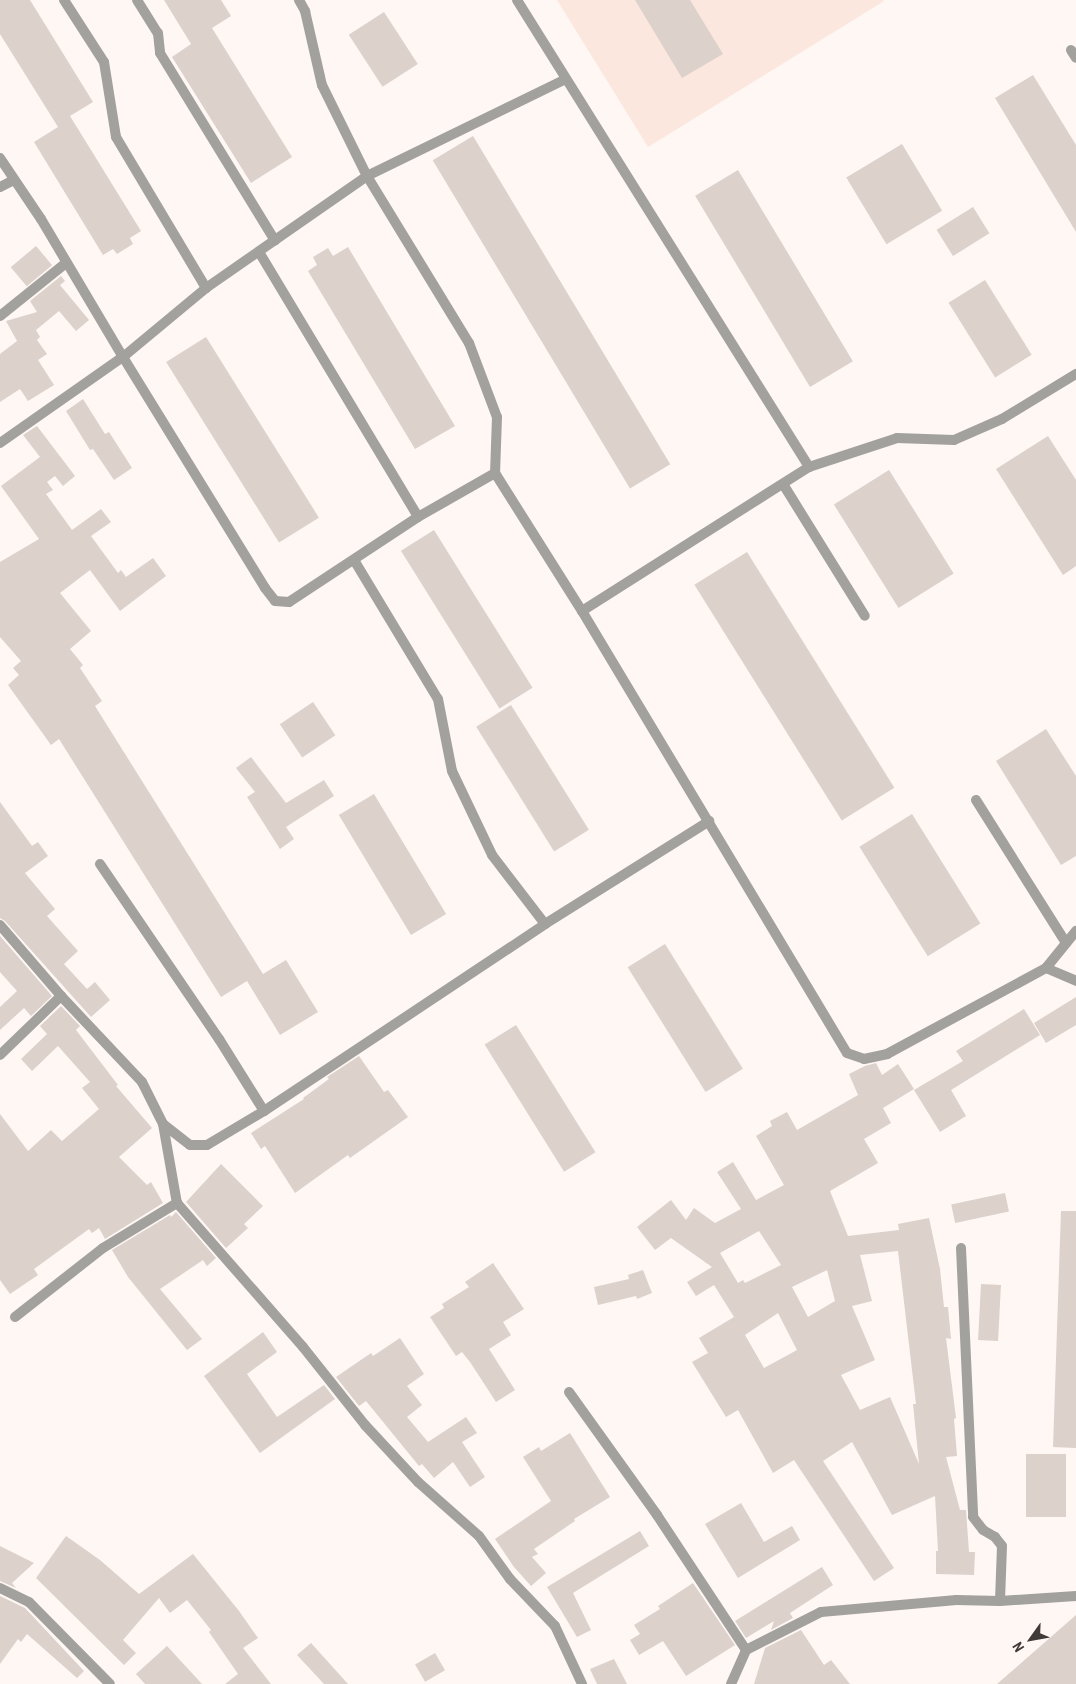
<!DOCTYPE html>
<style>
body{margin:0}
#map{position:relative;width:1076px;height:1684px;overflow:hidden;background:#fef7f4;font-family:"Roboto Condensed",sans-serif}
div>[style]{position:absolute}
[style*='--x']{left:calc(var(--x)*1px);top:calc(var(--y)*1px);width:calc(var(--w)*1px);rotate:calc(var(--a)*1deg)}
.built>*{inset:0;background:#fbe7de}
.building>*{inset:0;background:#dcd1cb;transform-origin:0 0}
.lane>*{height:10px;margin:-5px;padding:0 5px;transform-origin:5px;border-radius:5px;background:#a3a19d}
.street>*{height:10px;margin:-5px;padding:0 5px;transform-origin:5px;border-radius:5px;background:#a3a19d}
span{translate:-50% -50%;white-space:nowrap;text-align:center;line-height:1.15;-webkit-text-stroke:5px #fef7f4;paint-order:stroke}
.north{position:absolute;left:1006px;top:1614px;width:50px;height:50px;-webkit-text-stroke:4px #fef7f4;paint-order:stroke;rotate:238deg;font-size:14px;font-weight:700;line-height:20px;text-align:center;color:#403b39}
.north::after{content:'';display:block;margin:auto;width:18px;height:22px;background:#403b39;clip-path:polygon(50% 0,100% 100%,50% 72%,0 100%)}
</style>
<div id="map">
<div class="built">
<div style="clip-path:polygon(557px 0,883px 0,884px 1px,648px 147px)"></div>
</div>
<div class="building">
<div style="clip-path:polygon(0 0,30px 0,93px 102px,70px 116px,141px 231px,130px 238px,133px 244px,117px 254px,113px 249px,103px 255px,34px 142px,58px 127px,0 34px)"></div>
<div style="clip-path:polygon(164px 0,221px 0,231px 16px,212px 28px,292px 157px,251px 183px,172px 57px,191px 44px)"></div>
<div style="clip-path:polygon(635px 0,690px 0,723px 54px,682px 78px)"></div>
<div style="left:384px;top:12px;width:62px;height:42px;rotate:57deg"></div>
<div style="clip-path:polygon(1033px 75px,1076px 145px,1076px 232px,995px 98px)"></div>
<div style="left:473px;top:136px;width:383px;height:47px;rotate:59deg"></div>
<div style="left:902px;top:144px;width:78px;height:65px;rotate:59deg"></div>
<div style="left:738px;top:170px;width:223px;height:50px;rotate:59deg"></div>
<div style="left:973px;top:207px;width:31px;height:43px;rotate:58deg"></div>
<div style="left:36px;top:246px;width:25px;height:33px;rotate:50deg"></div>
<div style="clip-path:polygon(348px 247px,455px 426px,415px 449px,308px 271px,317px 265px,313px 257px,328px 248px,333px 256px)"></div>
<div style="clip-path:polygon(61px 276px,65px 281px,60px 285px,89px 320px,76px 331px,59px 311px,36px 330px,40px 337px,37px 340px,47px 354px,38px 360px,54px 385px,28px 401px,20px 389px,0 402px,0 354px,17px 341px,6px 321px,37px 312px,30px 301px)"></div>
<div style="left:985px;top:280px;width:88px;height:43px;rotate:58deg"></div>
<div style="left:206px;top:337px;width:213px;height:47px;rotate:58deg"></div>
<div style="clip-path:polygon(83px 399px,105px 434px,109px 432px,132px 468px,114px 480px,93px 449px,90px 450px,66px 411px)"></div>
<div style="clip-path:polygon(37px 426px,75px 476px,63px 486px,55px 476px,47px 482px,53px 490px,46px 494px,72px 530px,101px 509px,111px 522px,91px 536px,118px 573px,121px 570px,126px 577px,153px 558px,166px 576px,120px 611px,90px 570px,60px 593px,91px 631px,70px 649px,83px 665px,80px 668px,102px 701px,95px 706px,263px 974px,286px 960px,318px 1012px,280px 1035px,247px 981px,221px 997px,59px 739px,51px 745px,8px 685px,19px 675px,13px 668px,21px 661px,0 637px,0 562px,39px 539px,1px 486px,40px 457px,23px 435px)"></div>
<div style="clip-path:polygon(1048px 436px,1076px 480px,1076px 566px,1063px 575px,996px 469px)"></div>
<div style="left:889px;top:470px;width:122px;height:65px;rotate:58deg"></div>
<div style="left:434px;top:530px;width:186px;height:39px;rotate:58deg"></div>
<div style="left:747px;top:552px;width:278px;height:62px;rotate:58deg"></div>
<div style="left:313px;top:702px;width:40px;height:40px;rotate:56deg"></div>
<div style="left:511px;top:705px;width:147px;height:41px;rotate:58deg"></div>
<div style="clip-path:polygon(1046px 729px,1076px 776px,1076px 856px,1061px 865px,996px 761px)"></div>
<div style="clip-path:polygon(251px 757px,286px 803px,324px 780px,334px 796px,286px 827px,294px 839px,280px 849px,247px 797px,255px 792px,236px 768px)"></div>
<div style="left:374px;top:794px;width:140px;height:41px;rotate:59deg"></div>
<div style="clip-path:polygon(0 802px,32px 846px,38px 842px,48px 856px,25px 873px,55px 909px,47px 916px,78px 951px,64px 964px,87px 989px,95px 982px,110px 1000px,91px 1017px,5px 921px,0 918px)"></div>
<div style="left:912px;top:814px;width:129px;height:62px;rotate:58deg"></div>
<div style="clip-path:polygon(0 936px,52px 996px,31px 1016px,24px 1008px,0 1030px,0 1007px,17px 991px,0 972px)"></div>
<div style="left:665px;top:944px;width:147px;height:44px;rotate:58deg"></div>
<div style="clip-path:polygon(1076px 997px,1076px 1025px,1046px 1043px,1034px 1023px)"></div>
<div style="clip-path:polygon(61px 1006px,80px 1026px,76px 1030px,118px 1085px,116px 1086px,152px 1128px,119px 1157px,147px 1185px,151px 1182px,163px 1203px,105px 1239px,99px 1228px,92px 1233px,89px 1229px,34px 1269px,38px 1275px,10px 1294px,0 1280px,0 1114px,28px 1151px,51px 1130px,62px 1141px,99px 1109px,82px 1088px,90px 1082px,58px 1046px,32px 1071px,21px 1059px,47px 1034px,40px 1026px)"></div>
<div style="clip-path:polygon(1024px 1009px,1040px 1035px,951px 1090px,966px 1116px,940px 1132px,914px 1090px,963px 1061px,956px 1051px)"></div>
<div style="left:516px;top:1025px;width:150px;height:37px;rotate:58deg"></div>
<div style="clip-path:polygon(359px 1056px,384px 1092px,388px 1090px,408px 1117px,350px 1158px,348px 1155px,295px 1193px,265px 1146px,261px 1149px,251px 1133px,304px 1099px,303px 1098px,329px 1079px,327px 1077px)"></div>
<div style="clip-path:polygon(evenodd,876px 1063px,882px 1075px,898px 1064px,914px 1089px,883px 1108px,891px 1123px,864px 1139px,878px 1163px,830px 1191px,848px 1236px,899px 1230px,898px 1224px,929px 1218px,940px 1269px,944px 1307px,948px 1307px,951px 1339px,946px 1338px,956px 1418px,954px 1419px,957px 1456px,946px 1457px,960px 1510px,966px 1510px,969px 1552px,975px 1552px,974px 1575px,936px 1574px,936px 1551px,938px 1551px,935px 1496px,892px 1515px,852px 1442px,823px 1461px,894px 1568px,874px 1581px,794px 1460px,773px 1473px,738px 1410px,726px 1417px,692px 1362px,708px 1353px,699px 1338px,734px 1317px,714px 1285px,696px 1296px,687px 1282px,712px 1267px,671px 1238px,655px 1250px,637px 1227px,671px 1200px,686px 1220px,694px 1208px,715px 1223px,741px 1209px,717px 1172px,733px 1162px,756px 1200px,784px 1185px,756px 1136px,772px 1126px,770px 1121px,787px 1112px,797px 1130px,858px 1095px,849px 1074px,865px 1066px,876px 1063px,759px 1231px,781px 1265px,745px 1283px,743px 1280px,738px 1283px,720px 1253px,759px 1231px,876px 1063px,898px 1251px,916px 1404px,913px 1404px,919px 1464px,890px 1397px,860px 1410px,841px 1375px,875px 1360px,852px 1306px,872px 1301px,860px 1255px,898px 1251px,876px 1063px,827px 1270px,835px 1301px,808px 1317px,792px 1287px,827px 1270px,876px 1063px,778px 1313px,797px 1350px,764px 1368px,745px 1335px,778px 1313px)"></div>
<div style="clip-path:polygon(221px 1164px,263px 1206px,244px 1224px,248px 1228px,226px 1248px,186px 1202px)"></div>
<div style="left:1005px;top:1193px;width:19px;height:55px;rotate:78deg"></div>
<div style="clip-path:polygon(1061px 1211px,1076px 1211px,1076px 1448px,1053px 1447px)"></div>
<div style="clip-path:polygon(176px 1212px,216px 1258px,207px 1266px,203px 1260px,160px 1289px,202px 1339px,187px 1350px,128px 1277px,112px 1250px,170px 1215px,171px 1217px)"></div>
<div style="clip-path:polygon(493px 1263px,524px 1309px,503px 1322px,511px 1335px,489px 1349px,515px 1390px,496px 1402px,470px 1362px,462px 1352px,456px 1356px,430px 1317px,444px 1308px,442px 1304px,469px 1287px,465px 1282px)"></div>
<div style="clip-path:polygon(643px 1270px,652px 1293px,637px 1299px,636px 1296px,598px 1305px,594px 1287px,629px 1279px,628px 1275px)"></div>
<div style="left:981px;top:1284px;width:20px;height:56px;rotate:3deg"></div>
<div style="clip-path:polygon(263px 1332px,277px 1352px,247px 1374px,277px 1417px,324px 1385px,335px 1399px,260px 1453px,204px 1376px)"></div>
<div style="clip-path:polygon(400px 1338px,424px 1374px,407px 1386px,422px 1405px,407px 1417px,428px 1442px,466px 1417px,477px 1433px,462px 1442px,485px 1477px,470px 1487px,453px 1462px,434px 1478px,422px 1464px,419px 1466px,366px 1401px,359px 1406px,336px 1377px,371px 1353px,373px 1356px)"></div>
<div style="clip-path:polygon(570px 1433px,610px 1497px,574px 1519px,575px 1521px,534px 1549px,538px 1554px,532px 1557px,546px 1573px,531px 1586px,514px 1567px,495px 1539px,551px 1501px,523px 1457px,539px 1447px,541px 1451px)"></div>
<div style="left:1026px;top:1454px;width:40px;height:63px"></div>
<div style="clip-path:polygon(741px 1503px,764px 1542px,792px 1526px,800px 1540px,738px 1578px,705px 1524px)"></div>
<div style="clip-path:polygon(640px 1531px,649px 1546px,573px 1593px,591px 1630px,577px 1637px,547px 1587px)"></div>
<div style="clip-path:polygon(66px 1536px,100px 1560px,139px 1594px,193px 1554px,239px 1611px,258px 1638px,243px 1648px,271px 1684px,225px 1684px,238px 1674px,209px 1632px,211px 1630px,187px 1600px,170px 1613px,159px 1598px,123px 1640px,136px 1653px,124px 1665px,36px 1578px)"></div>
<div style="clip-path:polygon(0 1546px,34px 1563px,12px 1583px,16px 1588px,0 1581px)"></div>
<div style="clip-path:polygon(822px 1567px,833px 1585px,790px 1613px,793px 1618px,771px 1630px,774px 1621px,746px 1638px,735px 1621px)"></div>
<div style="clip-path:polygon(693px 1583px,735px 1645px,686px 1676px,663px 1641px,639px 1655px,630px 1640px,640px 1634px,634px 1625px,660px 1609px,658px 1606px)"></div>
<div style="clip-path:polygon(0 1596px,25px 1608px,84px 1671px,77px 1678px,27px 1634px,21px 1642px,18px 1639px,0 1664px)"></div>
<div style="clip-path:polygon(1076px 1615px,1076px 1684px,997px 1684px)"></div>
<div style="clip-path:polygon(801px 1630px,824px 1665px,831px 1660px,850px 1684px,754px 1684px,765px 1648px)"></div>
<div style="clip-path:polygon(311px 1643px,348px 1684px,324px 1684px,297px 1655px)"></div>
<div style="clip-path:polygon(167px 1646px,202px 1684px,145px 1684px,136px 1674px)"></div>
<div style="left:435px;top:1653px;width:20px;height:23px;rotate:60deg"></div>
<div style="clip-path:polygon(614px 1659px,627px 1684px,597px 1684px,590px 1669px)"></div>
</div>
<div class="lane">
<div style="--x:64;--y:0;--w:74;--a:57.2"></div>
<div style="--x:104;--y:62;--w:76;--a:80.9"></div>
<div style="--x:116;--y:137;--w:176;--a:59.2"></div>
<div style="--x:1071;--y:50;--w:9;--a:58"></div>
<div style="--x:259;--y:252;--w:309;--a:59"></div>
<div style="--x:783;--y:484;--w:155;--a:58.2"></div>
<div style="--x:976;--y:800;--w:169;--a:57.8"></div>
<div style="--x:1046;--y:968;--w:48;--a:-51"></div>
</div>
<div class="street">
<div style="--x:137;--y:0;--w:39;--a:58"></div>
<div style="--x:158;--y:33;--w:20;--a:84"></div>
<div style="--x:160;--y:53;--w:220;--a:58.5"></div>
<div style="--x:299;--y:0;--w:13;--a:61"></div>
<div style="--x:305;--y:11;--w:76;--a:77.1"></div>
<div style="--x:322;--y:85;--w:102;--a:63.7"></div>
<div style="--x:367;--y:176;--w:196;--a:58.6"></div>
<div style="--x:469;--y:343;--w:79;--a:69.3"></div>
<div style="--x:497;--y:417;--w:56;--a:92"></div>
<div style="--x:495;--y:473;--w:163;--a:57.8"></div>
<div style="--x:582;--y:611;--w:515;--a:59.06"></div>
<div style="--x:847;--y:1053;--w:18;--a:19"></div>
<div style="--x:864;--y:1059;--w:24;--a:-12"></div>
<div style="--x:887;--y:1054;--w:181;--a:-28.4"></div>
<div style="--x:1046;--y:968;--w:33;--a:23"></div>
<div style="--x:517;--y:0;--w:551;--a:57.98"></div>
<div style="--x:0;--y:158;--w:73;--a:56.1"></div>
<div style="--x:41;--y:219;--w:161;--a:59.3"></div>
<div style="--x:123;--y:357;--w:108;--a:-39.7"></div>
<div style="--x:206;--y:288;--w:196;--a:-34.8"></div>
<div style="--x:367;--y:176;--w:221;--a:-26"></div>
<div style="--x:0;--y:187;--w:16;--a:-27"></div>
<div style="--x:0;--y:316;--w:85;--a:-38.8"></div>
<div style="--x:0;--y:443;--w:150;--a:-35"></div>
<div style="--x:123;--y:357;--w:271;--a:58.4"></div>
<div style="--x:265;--y:588;--w:16;--a:52"></div>
<div style="--x:275;--y:601;--w:14;--a:4"></div>
<div style="--x:289;--y:602;--w:154;--a:-33.4"></div>
<div style="--x:418;--y:517;--w:89;--a:-29.7"></div>
<div style="--x:354;--y:560;--w:162;--a:58.9"></div>
<div style="--x:438;--y:699;--w:73;--a:79"></div>
<div style="--x:452;--y:771;--w:93;--a:64.5"></div>
<div style="--x:492;--y:855;--w:87;--a:52.5"></div>
<div style="--x:582;--y:611;--w:269;--a:-32.4"></div>
<div style="--x:809;--y:467;--w:93;--a:-18.2"></div>
<div style="--x:897;--y:438;--w:57;--a:2"></div>
<div style="--x:954;--y:440;--w:52;--a:-23.6"></div>
<div style="--x:1002;--y:419;--w:87;--a:-31.3"></div>
<div style="--x:100;--y:864;--w:212;--a:55.8"></div>
<div style="--x:219;--y:1039;--w:85;--a:58"></div>
<div style="--x:0;--y:925;--w:94;--a:49.3"></div>
<div style="--x:61;--y:996;--w:118;--a:46.7"></div>
<div style="--x:142;--y:1082;--w:47;--a:63.4"></div>
<div style="--x:163;--y:1124;--w:80;--a:80"></div>
<div style="--x:177;--y:1203;--w:191;--a:48.8"></div>
<div style="--x:303;--y:1347;--w:100;--a:51.5"></div>
<div style="--x:365;--y:1425;--w:78;--a:47.1"></div>
<div style="--x:418;--y:1482;--w:81;--a:41.5"></div>
<div style="--x:479;--y:1536;--w:53;--a:54.2"></div>
<div style="--x:510;--y:1579;--w:65;--a:46.2"></div>
<div style="--x:555;--y:1626;--w:64;--a:65"></div>
<div style="--x:0;--y:1055;--w:85;--a:-44"></div>
<div style="--x:163;--y:1124;--w:34;--a:38"></div>
<div style="--x:190;--y:1145;--w:17;--a:0"></div>
<div style="--x:207;--y:1145;--w:66;--a:-30.8"></div>
<div style="--x:264;--y:1111;--w:338;--a:-33.6"></div>
<div style="--x:545;--y:924;--w:194;--a:-32.1"></div>
<div style="--x:961;--y:1248;--w:269;--a:87.4"></div>
<div style="--x:973;--y:1517;--w:16;--a:52"></div>
<div style="--x:983;--y:1530;--w:14;--a:30"></div>
<div style="--x:995;--y:1537;--w:11;--a:52"></div>
<div style="--x:1002;--y:1546;--w:55;--a:92.1"></div>
<div style="--x:15;--y:1317;--w:112;--a:-38.1"></div>
<div style="--x:103;--y:1248;--w:87;--a:-31.3"></div>
<div style="--x:569;--y:1392;--w:151;--a:54.4"></div>
<div style="--x:657;--y:1515;--w:162;--a:56.6"></div>
<div style="--x:0;--y:1588;--w:32;--a:26"></div>
<div style="--x:29;--y:1602;--w:115;--a:45.4"></div>
<div style="--x:731;--y:1684;--w:37;--a:-66"></div>
<div style="--x:746;--y:1650;--w:84;--a:-26.9"></div>
<div style="--x:821;--y:1612;--w:136;--a:-5.1"></div>
<div style="--x:956;--y:1600;--w:44;--a:1.3"></div>
<div style="--x:1000;--y:1601;--w:76;--a:-3.8"></div>
</div>
<div class="north">N</div>
</div>
